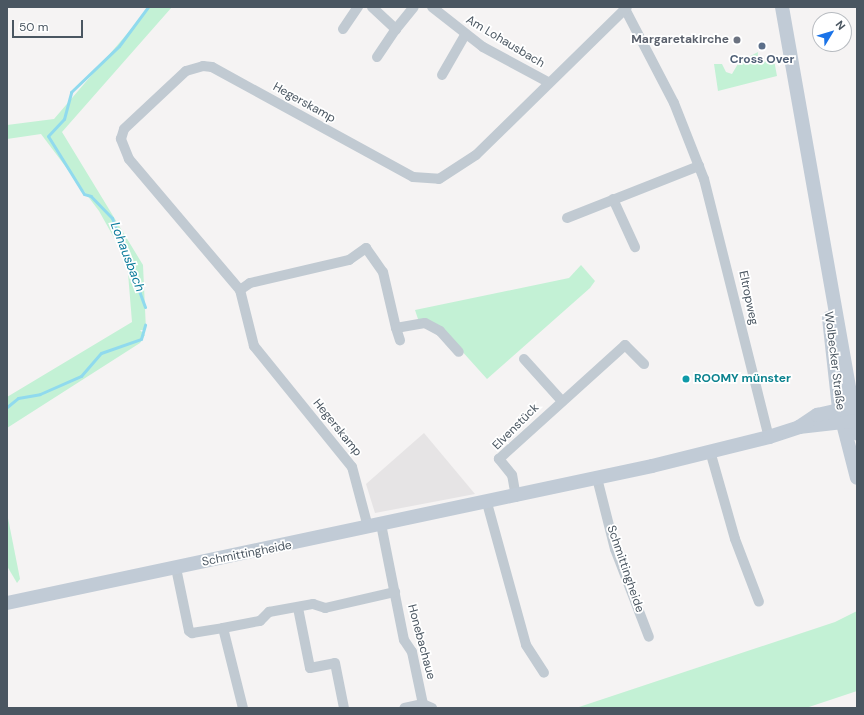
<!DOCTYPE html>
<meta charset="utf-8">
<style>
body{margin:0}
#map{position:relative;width:864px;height:715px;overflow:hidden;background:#f5f3f3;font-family:"DM Sans",sans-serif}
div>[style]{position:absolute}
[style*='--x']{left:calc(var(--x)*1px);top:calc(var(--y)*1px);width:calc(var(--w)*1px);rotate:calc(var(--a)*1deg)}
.education>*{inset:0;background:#e6e4e5}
.green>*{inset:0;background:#c3f1d5}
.stream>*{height:3px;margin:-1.5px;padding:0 1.5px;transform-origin:1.5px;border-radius:1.5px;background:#90daee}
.street>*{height:10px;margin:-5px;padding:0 5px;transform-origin:5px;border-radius:5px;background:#c1cad2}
.secondary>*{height:14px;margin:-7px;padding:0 7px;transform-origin:7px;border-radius:7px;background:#c1cbd6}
.dots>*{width:11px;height:11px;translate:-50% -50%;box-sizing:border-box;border:2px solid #fff;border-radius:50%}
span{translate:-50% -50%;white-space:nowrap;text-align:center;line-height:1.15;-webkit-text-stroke:3.5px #fff;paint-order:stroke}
.worship-label{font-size:12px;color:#5b616d;font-weight:700}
.right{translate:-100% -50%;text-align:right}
.street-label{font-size:12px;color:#4a5661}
.service-label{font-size:12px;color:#4e5e75;font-weight:700}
.culture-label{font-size:12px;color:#0d838f;font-weight:700}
.left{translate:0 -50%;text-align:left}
.water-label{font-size:13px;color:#0c7c9b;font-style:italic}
.frame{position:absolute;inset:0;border:8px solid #4a5661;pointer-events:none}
.north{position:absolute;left:812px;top:12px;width:40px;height:40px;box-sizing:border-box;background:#fff;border:1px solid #b7bbc0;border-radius:50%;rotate:52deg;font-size:11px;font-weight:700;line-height:16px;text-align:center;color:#4a5661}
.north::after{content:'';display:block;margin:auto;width:14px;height:18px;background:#1a73e8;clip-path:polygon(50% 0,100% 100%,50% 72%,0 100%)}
.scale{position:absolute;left:12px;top:20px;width:71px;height:18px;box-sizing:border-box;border:2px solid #4a5661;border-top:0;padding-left:5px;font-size:12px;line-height:14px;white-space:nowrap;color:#4a5661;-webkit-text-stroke:3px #fff;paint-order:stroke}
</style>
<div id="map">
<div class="education">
<div style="clip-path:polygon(424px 433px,475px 494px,375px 513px,366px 484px)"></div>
</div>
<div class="green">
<div style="clip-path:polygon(150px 7px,172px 7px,62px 132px,143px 265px,146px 330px,140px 330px,145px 335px,140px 343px,7px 428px,7px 397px,132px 322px,127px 261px,99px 211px,41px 134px,7px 139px,7px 125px,54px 119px)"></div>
<div style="clip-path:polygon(758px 52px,757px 63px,774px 60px,777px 76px,718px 91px,714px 64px,722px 64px,726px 72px,732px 74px,739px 62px)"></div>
<div style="clip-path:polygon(581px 265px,595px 281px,590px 288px,487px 379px,442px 329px,418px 319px,415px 310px,569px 278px)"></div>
<div style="clip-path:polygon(7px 513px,20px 579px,17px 583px,7px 566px)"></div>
<div style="clip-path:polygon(857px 611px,857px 691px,806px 708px,576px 708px,835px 622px)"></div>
</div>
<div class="stream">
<div style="--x:145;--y:307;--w:95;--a:-110.3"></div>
<div style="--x:112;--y:218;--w:30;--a:-134"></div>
<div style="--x:91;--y:196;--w:7;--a:-164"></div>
<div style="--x:84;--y:194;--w:68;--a:-121.8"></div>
<div style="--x:48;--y:136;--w:23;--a:-47"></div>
<div style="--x:64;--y:119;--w:28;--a:-75"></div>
<div style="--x:71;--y:92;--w:66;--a:-43.8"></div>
<div style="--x:119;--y:46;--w:49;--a:-53.4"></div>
<div style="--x:7;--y:407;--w:14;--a:-39"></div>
<div style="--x:18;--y:398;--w:22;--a:-10"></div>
<div style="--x:40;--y:394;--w:45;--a:-23.7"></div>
<div style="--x:81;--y:376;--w:30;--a:-49"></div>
<div style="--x:101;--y:353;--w:42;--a:-19.3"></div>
<div style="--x:141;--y:339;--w:15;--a:-74"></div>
</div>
<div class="street">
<div style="--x:372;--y:7;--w:33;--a:43"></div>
<div style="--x:396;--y:29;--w:28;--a:-51"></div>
<div style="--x:432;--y:7;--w:65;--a:38.1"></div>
<div style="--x:483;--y:47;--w:74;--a:28.3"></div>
<div style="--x:624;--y:7;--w:108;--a:62.5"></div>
<div style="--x:674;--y:103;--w:82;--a:68.5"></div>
<div style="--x:704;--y:179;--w:266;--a:75.9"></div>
<div style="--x:343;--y:29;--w:27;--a:-56"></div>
<div style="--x:377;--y:57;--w:34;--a:-56"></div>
<div style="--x:442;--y:75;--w:46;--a:-60.1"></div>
<div style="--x:613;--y:199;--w:53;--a:65.4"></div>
<div style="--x:567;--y:218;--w:142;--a:-21.5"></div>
<div style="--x:240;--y:290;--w:12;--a:-35"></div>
<div style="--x:250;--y:283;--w:102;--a:-13.1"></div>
<div style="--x:349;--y:260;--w:21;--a:-35"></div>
<div style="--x:366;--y:248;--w:29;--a:55"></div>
<div style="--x:383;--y:272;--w:57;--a:76.9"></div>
<div style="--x:396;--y:328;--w:29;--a:-10"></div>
<div style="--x:425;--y:323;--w:17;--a:28"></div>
<div style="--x:440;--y:331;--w:28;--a:48"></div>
<div style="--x:396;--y:328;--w:13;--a:72"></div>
<div style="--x:524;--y:359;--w:57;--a:47.9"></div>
<div style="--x:710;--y:451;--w:91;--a:74.1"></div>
<div style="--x:735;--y:539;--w:67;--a:69.1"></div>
<div style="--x:597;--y:478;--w:73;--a:75.8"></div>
<div style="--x:615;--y:549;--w:94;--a:68.9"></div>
<div style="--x:516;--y:497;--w:22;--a:-100"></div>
<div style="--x:512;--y:475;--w:21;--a:-129"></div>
<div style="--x:499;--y:459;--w:170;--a:-42.1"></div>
<div style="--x:625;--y:345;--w:27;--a:45"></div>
<div style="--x:487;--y:503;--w:147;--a:74.6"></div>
<div style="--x:526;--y:645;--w:33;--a:57"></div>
<div style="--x:381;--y:524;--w:118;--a:78.8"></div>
<div style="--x:404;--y:640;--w:14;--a:56"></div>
<div style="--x:412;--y:652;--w:53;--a:78.1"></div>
<div style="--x:423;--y:704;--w:19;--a:168"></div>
<div style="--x:368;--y:527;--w:62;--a:-104.9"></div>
<div style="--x:352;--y:467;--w:156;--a:-129"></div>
<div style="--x:254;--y:346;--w:58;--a:-104"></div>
<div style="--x:240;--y:290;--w:172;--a:-130.3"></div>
<div style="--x:129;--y:159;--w:22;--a:-112"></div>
<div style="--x:121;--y:139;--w:10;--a:-73"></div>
<div style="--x:124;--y:129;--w:85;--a:-43.1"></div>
<div style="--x:186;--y:71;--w:18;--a:-16"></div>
<div style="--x:203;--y:66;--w:9;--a:6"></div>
<div style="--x:212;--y:67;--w:229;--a:28.7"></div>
<div style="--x:413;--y:177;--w:26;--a:4"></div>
<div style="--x:439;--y:179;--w:44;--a:-33"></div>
<div style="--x:476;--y:155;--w:211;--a:-44.4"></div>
<div style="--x:176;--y:568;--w:64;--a:78.3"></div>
<div style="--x:189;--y:631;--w:4;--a:34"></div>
<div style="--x:192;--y:633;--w:31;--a:-9"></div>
<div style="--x:223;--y:628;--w:82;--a:76"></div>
<div style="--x:298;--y:608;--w:61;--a:78.7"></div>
<div style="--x:310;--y:668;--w:25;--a:-11"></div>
<div style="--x:335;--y:663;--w:46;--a:78.7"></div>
<div style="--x:223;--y:628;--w:38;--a:-11"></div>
<div style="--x:260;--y:621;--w:13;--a:-45"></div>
<div style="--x:269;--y:612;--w:45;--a:-10.3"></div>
<div style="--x:313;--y:604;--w:13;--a:18"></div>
<div style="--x:325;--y:608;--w:72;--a:-12.9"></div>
<div style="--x:423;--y:704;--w:10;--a:24"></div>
</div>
<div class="secondary">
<div style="--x:782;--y:7;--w:433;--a:80"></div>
<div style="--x:829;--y:318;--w:91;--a:83.7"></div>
<div style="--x:839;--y:408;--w:72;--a:75.6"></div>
<div style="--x:799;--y:427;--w:53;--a:-6.5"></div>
<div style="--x:7;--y:603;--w:659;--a:-11.99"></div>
<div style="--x:652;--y:466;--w:121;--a:-13.9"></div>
<div style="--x:769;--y:437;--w:32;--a:-18"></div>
<div style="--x:799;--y:427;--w:22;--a:-34"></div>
<div style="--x:817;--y:415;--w:41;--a:-12.7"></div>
</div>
<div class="dots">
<div style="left:737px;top:40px;background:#6b7280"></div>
<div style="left:762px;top:46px;background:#5c6f8a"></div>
<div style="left:686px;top:379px;background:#0f9aa8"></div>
</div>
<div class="worship-label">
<span class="right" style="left:729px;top:40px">Margaretakirche</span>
</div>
<div class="street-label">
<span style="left:505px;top:42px;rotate:31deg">Am Lohausbach</span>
<span style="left:304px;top:103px;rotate:29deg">Hegerskamp</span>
<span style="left:748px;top:298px;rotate:78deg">Eltropweg</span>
<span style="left:834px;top:361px;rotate:83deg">Wolbecker Straße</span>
<span style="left:516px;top:427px;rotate:-45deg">Elvenstück</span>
<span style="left:337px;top:428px;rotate:51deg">Hegerskamp</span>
<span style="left:247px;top:554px;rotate:-11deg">Schmittingheide</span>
<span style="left:625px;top:569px;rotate:71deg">Schmittingheide</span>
<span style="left:421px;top:642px;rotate:75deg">Honebachaue</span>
</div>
<div class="service-label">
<span style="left:762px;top:60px">Cross Over</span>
</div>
<div class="culture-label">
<span class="left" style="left:694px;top:379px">ROOMY münster</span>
</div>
<div class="water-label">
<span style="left:127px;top:257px;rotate:69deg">Lohausbach</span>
</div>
<div class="frame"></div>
<div class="north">N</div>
<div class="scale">50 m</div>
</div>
